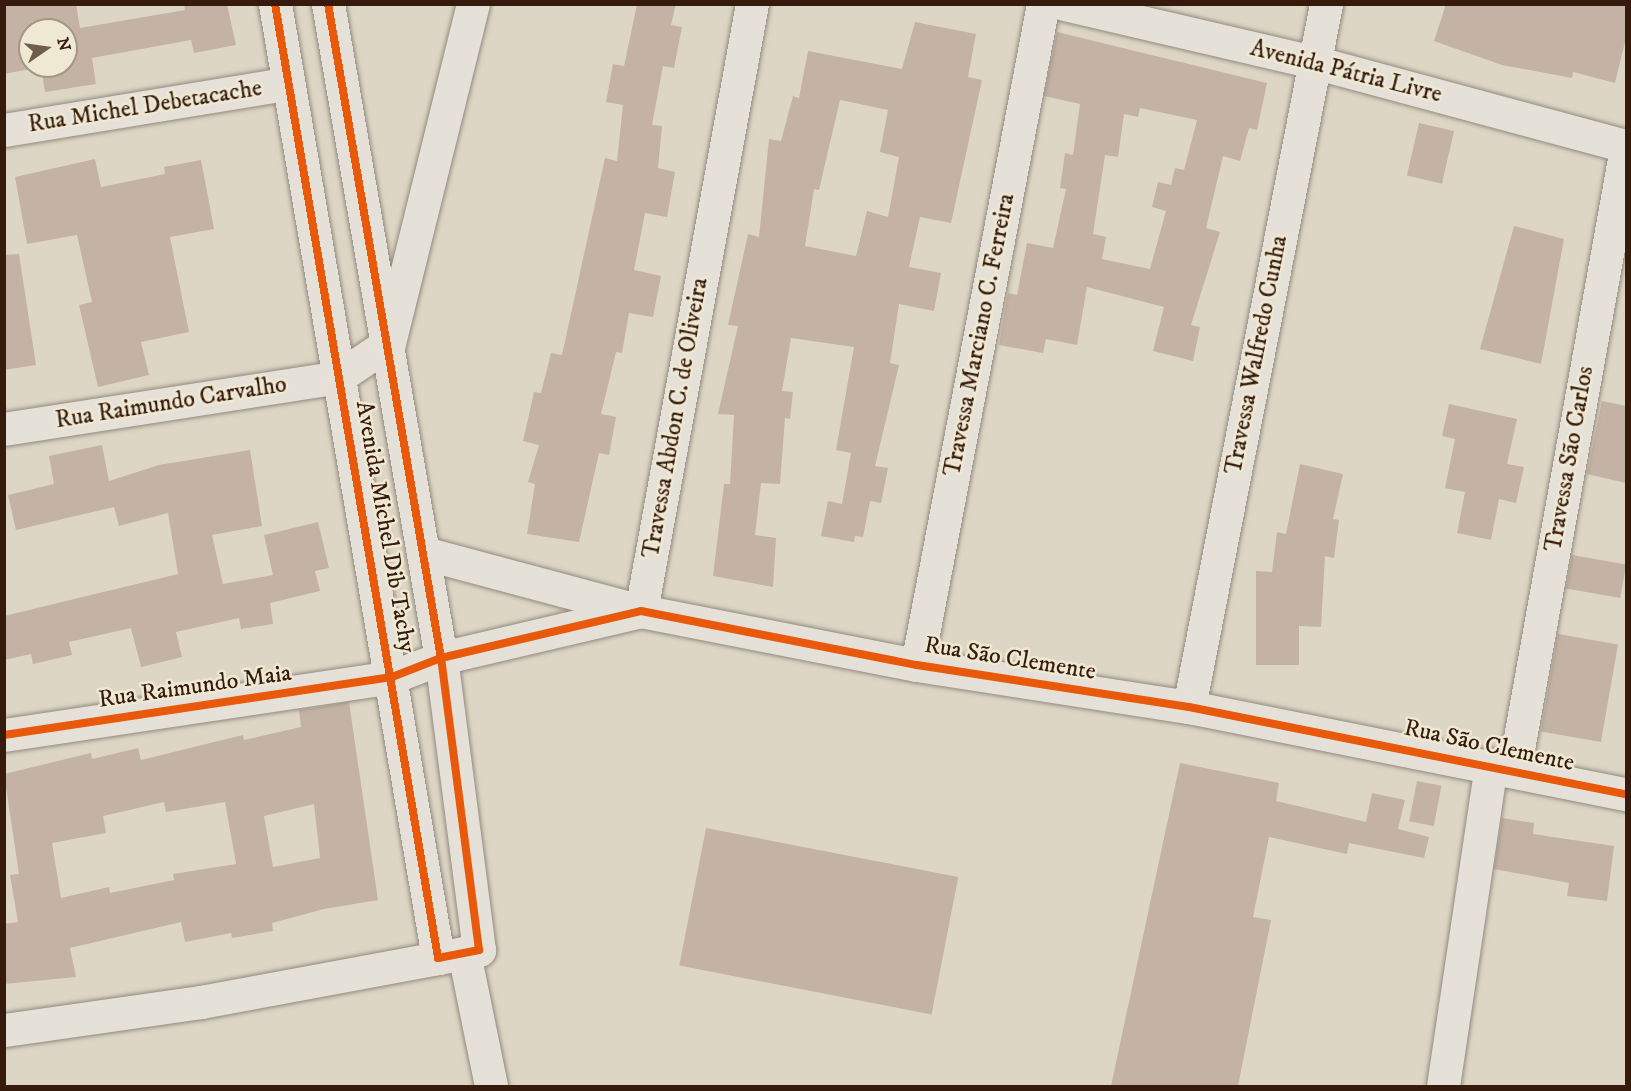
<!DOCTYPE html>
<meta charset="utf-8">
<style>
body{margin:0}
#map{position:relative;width:1631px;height:1091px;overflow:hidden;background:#ddd6c5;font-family:"IM FELL DW Pica",serif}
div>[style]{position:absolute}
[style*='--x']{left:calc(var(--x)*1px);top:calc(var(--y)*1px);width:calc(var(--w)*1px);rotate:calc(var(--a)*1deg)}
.building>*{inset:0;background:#c4b3a5;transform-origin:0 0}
.roads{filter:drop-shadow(0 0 2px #928a7f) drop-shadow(0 0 2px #928a7f)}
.minor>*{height:33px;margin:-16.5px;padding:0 16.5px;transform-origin:16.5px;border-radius:16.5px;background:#e5e1d9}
.cycleway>*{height:8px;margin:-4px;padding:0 4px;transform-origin:4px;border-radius:4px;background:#e8590c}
span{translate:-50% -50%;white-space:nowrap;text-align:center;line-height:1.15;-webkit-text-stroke:5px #efe8d3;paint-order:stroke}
.street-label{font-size:24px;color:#361b0d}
.frame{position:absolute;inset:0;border:6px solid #361b0d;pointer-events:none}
.north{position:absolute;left:18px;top:18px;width:60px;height:60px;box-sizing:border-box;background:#efe8d3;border:2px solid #a59684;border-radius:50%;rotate:77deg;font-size:16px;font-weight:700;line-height:24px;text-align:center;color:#361b0d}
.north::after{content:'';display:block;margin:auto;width:21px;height:27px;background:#705c4d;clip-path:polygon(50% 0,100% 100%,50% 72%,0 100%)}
</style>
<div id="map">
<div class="building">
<div style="clip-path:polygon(evenodd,4px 4px,76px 4px,80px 28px,185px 10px,184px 4px,227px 4px,236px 45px,194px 53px,191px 40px,92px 58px,96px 84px,45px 92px,41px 67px,4px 74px,4px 4px,30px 30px,66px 30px,66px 66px,30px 66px,30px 30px)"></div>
<div style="clip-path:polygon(637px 4px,676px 4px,671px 25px,682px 27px,674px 68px,663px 66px,652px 125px,662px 126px,658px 168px,675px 172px,667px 217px,645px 213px,634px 270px,661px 276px,653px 317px,629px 313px,622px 353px,616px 352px,601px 414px,616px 417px,609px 455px,599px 453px,579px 542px,527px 534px,535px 484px,528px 482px,539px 445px,523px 441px,534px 392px,541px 393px,551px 353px,562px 355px,605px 158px,617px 161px,623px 105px,606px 102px,613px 64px,624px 66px)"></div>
<div style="clip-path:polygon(1446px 4px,1626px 4px,1626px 38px,1615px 83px,1573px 72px,1572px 78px,1502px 65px,1434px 41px)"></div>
<div style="clip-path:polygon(evenodd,915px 22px,976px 34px,968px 77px,982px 80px,951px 223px,920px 217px,909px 267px,941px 273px,934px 311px,899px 304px,890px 363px,899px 365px,875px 466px,888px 468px,881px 503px,870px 501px,863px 537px,855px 536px,854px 542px,821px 536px,828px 501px,842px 504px,851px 453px,836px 450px,854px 347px,791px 338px,782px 391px,793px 392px,790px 419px,785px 418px,780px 484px,761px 483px,755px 535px,776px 538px,773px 587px,713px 576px,724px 484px,730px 484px,734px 415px,718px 414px,738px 326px,728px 325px,748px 234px,759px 237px,769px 139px,781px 141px,793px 96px,799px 98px,808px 51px,902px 69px,915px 22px,840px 100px,888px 110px,880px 152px,899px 157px,888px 217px,867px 211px,856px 256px,805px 246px,814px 189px,819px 190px,840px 100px)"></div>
<div style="clip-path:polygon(evenodd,1057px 32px,1267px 83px,1257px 130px,1249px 128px,1240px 161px,1223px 156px,1206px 228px,1220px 232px,1191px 325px,1200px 327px,1193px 361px,1153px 351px,1164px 307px,1087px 287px,1077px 345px,1046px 339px,1043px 353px,999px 345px,1008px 293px,1017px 295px,1027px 243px,1053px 248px,1066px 189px,1060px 188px,1065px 153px,1073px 155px,1080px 104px,1044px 96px,1057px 32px,1140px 108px,1197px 120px,1184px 170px,1175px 168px,1171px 185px,1158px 182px,1152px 207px,1166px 211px,1150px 269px,1102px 259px,1106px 237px,1093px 234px,1105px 155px,1118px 157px,1124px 114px,1138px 117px,1140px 108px)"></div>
<div style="left:1419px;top:123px;width:36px;height:54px;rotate:13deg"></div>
<div style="clip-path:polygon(95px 159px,101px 187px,165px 174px,164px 167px,201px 160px,214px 229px,170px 237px,189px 332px,141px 342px,149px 375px,98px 387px,79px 305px,92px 302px,77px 235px,27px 244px,15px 177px)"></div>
<div style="clip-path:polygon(1514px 226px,1564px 239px,1541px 364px,1480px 349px)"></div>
<div style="clip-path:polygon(19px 254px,36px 365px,4px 370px,4px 255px)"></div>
<div style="clip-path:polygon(1602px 401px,1626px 406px,1626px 483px,1587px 474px)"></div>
<div style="clip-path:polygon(1449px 404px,1517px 419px,1507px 464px,1524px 467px,1516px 503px,1499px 499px,1491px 540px,1457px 533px,1465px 492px,1445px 488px,1455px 439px,1442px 436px)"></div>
<div style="clip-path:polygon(102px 445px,109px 481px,159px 465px,250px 450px,262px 526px,212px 535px,223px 584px,273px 575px,264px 535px,318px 522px,329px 568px,315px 571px,320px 591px,270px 603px,273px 624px,241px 629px,239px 618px,176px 632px,182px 657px,141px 667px,131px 628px,69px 642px,72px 655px,33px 664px,31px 654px,4px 660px,4px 616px,178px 574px,168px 513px,119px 526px,114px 507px,16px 530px,8px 495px,54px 484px,49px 456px)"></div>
<div style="clip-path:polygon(1300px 464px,1343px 474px,1333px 519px,1339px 520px,1334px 558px,1325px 556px,1321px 627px,1299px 626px,1299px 665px,1256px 665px,1256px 571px,1272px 572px,1277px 532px,1286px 534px)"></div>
<div style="left:1572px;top:555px;width:55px;height:34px;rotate:10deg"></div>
<div style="left:1558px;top:634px;width:61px;height:99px;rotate:10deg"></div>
<div style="clip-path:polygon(evenodd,349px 702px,378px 900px,324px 909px,272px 923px,273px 931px,232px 938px,231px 933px,185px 942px,181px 922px,70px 948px,76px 977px,4px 984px,4px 924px,18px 922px,10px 875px,19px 874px,4px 774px,91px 753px,92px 759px,138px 748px,141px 760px,243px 735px,244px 740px,301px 727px,299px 710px,349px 702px,164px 802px,166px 812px,225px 802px,236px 864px,173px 874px,174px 880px,110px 893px,109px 887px,61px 898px,52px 843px,106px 833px,103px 816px,164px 802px,349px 702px,314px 804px,320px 858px,273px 867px,264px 816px,314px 804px)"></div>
<div style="clip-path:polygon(1180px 763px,1279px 783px,1276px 801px,1366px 822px,1372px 793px,1405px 800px,1398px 829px,1429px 837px,1424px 858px,1349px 843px,1347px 854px,1269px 837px,1253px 917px,1271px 920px,1238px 1086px,1111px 1086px)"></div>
<div style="left:1417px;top:781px;width:25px;height:41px;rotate:11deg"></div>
<div style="clip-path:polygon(1502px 818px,1534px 823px,1533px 834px,1614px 846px,1607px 901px,1567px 896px,1569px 883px,1494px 869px)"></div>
<div style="left:706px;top:828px;width:257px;height:140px;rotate:11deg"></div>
</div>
<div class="roads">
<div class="minor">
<div style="--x:275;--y:4;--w:968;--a:80.3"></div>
<div style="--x:438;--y:958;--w:42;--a:-11"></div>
<div style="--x:479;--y:950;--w:294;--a:-97.4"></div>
<div style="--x:441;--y:658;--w:664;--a:-99.8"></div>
<div style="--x:1064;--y:4;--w:257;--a:13.1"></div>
<div style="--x:1314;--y:62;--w:323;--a:15.1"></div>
<div style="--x:4;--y:130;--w:286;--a:-9.3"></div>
<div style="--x:4;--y:429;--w:338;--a:-8.8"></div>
<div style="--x:338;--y:377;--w:61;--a:-33.7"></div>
<div style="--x:389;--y:343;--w:349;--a:-76.1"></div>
<div style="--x:424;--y:553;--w:225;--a:15"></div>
<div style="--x:641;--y:611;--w:617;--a:-79.64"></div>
<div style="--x:917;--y:665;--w:673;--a:-79.21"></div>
<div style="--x:1189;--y:707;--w:716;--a:-78.97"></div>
<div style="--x:4;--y:735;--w:392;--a:-8.5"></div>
<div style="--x:392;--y:677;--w:53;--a:-21.2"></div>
<div style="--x:441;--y:658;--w:205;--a:-13.2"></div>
<div style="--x:641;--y:611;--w:281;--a:11.1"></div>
<div style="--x:917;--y:665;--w:275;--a:8.8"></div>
<div style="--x:1189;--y:707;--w:446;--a:11.3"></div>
<div style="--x:1514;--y:771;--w:633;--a:-79.81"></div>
<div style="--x:464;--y:953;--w:136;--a:78.5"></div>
<div style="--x:4;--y:1030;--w:199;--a:-8.1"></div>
<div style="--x:201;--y:1002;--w:241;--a:-10.5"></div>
<div style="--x:1443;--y:1086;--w:325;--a:-81.5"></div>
</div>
</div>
<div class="cycleway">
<div style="--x:275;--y:4;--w:968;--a:80.3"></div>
<div style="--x:438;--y:958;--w:42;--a:-11"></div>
<div style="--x:479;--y:950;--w:294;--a:-97.4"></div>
<div style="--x:441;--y:658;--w:664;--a:-99.8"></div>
<div style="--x:4;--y:735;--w:392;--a:-8.5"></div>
<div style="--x:392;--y:677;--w:53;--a:-21.2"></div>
<div style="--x:441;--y:658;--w:205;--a:-13.2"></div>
<div style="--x:641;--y:611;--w:281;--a:11.1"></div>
<div style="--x:917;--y:665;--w:275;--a:8.8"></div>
<div style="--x:1189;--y:707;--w:446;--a:11.3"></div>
</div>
<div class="street-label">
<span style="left:1346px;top:72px;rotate:14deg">Avenida Pátria Livre</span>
<span style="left:145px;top:107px;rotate:-9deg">Rua Michel Debetacache</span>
<span style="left:980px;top:335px;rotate:-79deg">Travessa Marciano C. Ferreira</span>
<span style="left:1257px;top:355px;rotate:-79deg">Travessa Walfredo Cunha</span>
<span style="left:171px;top:403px;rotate:-9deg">Rua Raimundo Carvalho</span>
<span style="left:676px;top:418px;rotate:-80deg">Travessa Abdon C. de Oliveira</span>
<span style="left:1570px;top:459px;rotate:-80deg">Travessa São Carlos</span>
<span style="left:385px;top:527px;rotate:80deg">Avenida Michel Dib Tachy</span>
<span style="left:1010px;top:659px;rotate:9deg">Rua São Clemente</span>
<span style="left:195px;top:687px;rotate:-8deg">Rua Raimundo Maia</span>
<span style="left:1489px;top:746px;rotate:12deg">Rua São Clemente</span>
</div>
<div class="frame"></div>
<div class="north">N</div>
</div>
